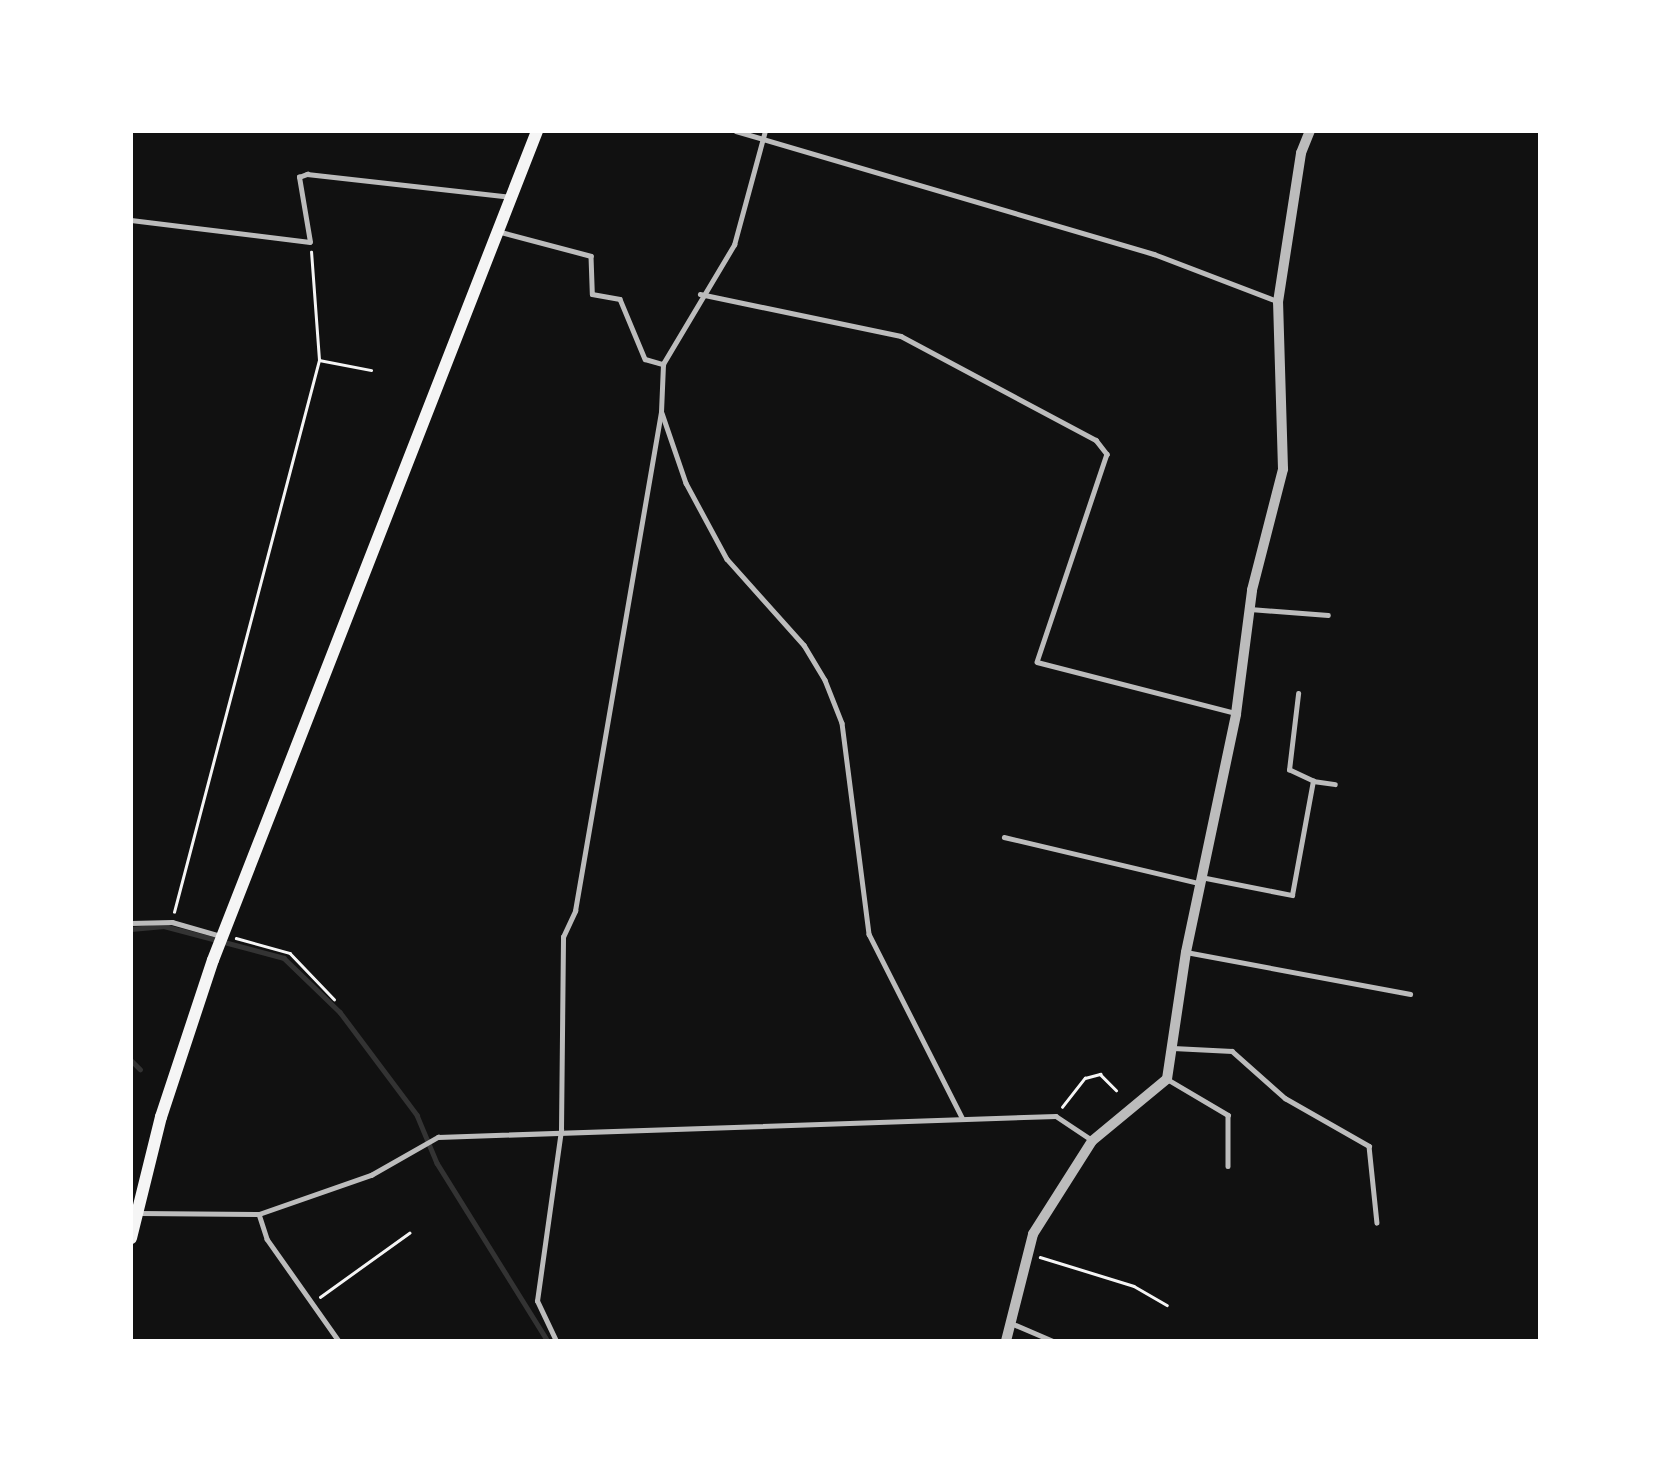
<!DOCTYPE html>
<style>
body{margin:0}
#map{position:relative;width:1671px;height:1472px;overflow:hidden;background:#111;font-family:Barlow,sans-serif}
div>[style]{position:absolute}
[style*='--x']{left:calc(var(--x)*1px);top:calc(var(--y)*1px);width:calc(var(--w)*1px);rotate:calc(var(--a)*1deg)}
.stream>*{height:4.5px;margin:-2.25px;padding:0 2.25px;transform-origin:2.25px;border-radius:2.25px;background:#333}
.path>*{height:2.5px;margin:-1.25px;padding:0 1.25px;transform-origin:1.25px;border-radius:1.25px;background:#f5f5f5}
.service>*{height:4.5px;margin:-2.25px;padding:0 2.25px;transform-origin:2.25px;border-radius:2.25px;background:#bcbcbc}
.tertiary>*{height:10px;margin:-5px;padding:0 5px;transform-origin:5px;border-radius:5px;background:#bcbcbc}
.secondary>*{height:12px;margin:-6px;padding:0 6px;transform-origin:6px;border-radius:6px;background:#f5f5f5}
span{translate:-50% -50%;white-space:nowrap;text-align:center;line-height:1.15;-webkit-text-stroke:6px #fff;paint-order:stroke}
.frame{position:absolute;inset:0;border:133px solid #fff;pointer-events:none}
</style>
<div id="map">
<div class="stream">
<div style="--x:131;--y:929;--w:33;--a:-5"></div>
<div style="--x:164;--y:926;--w:124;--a:14.9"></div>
<div style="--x:284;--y:958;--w:78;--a:44"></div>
<div style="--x:340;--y:1012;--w:129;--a:53.2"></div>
<div style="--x:417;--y:1115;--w:52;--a:67.4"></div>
<div style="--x:437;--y:1163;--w:210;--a:58.1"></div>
<div style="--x:131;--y:1060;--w:13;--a:45"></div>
</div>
<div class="path">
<div style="--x:319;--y:360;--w:53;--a:10.9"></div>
<div style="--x:174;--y:912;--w:571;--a:-75.28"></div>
<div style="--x:319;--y:360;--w:108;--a:-94.2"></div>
<div style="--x:236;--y:938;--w:56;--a:15.5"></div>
<div style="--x:290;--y:953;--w:64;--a:46.3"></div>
<div style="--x:1062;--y:1107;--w:37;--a:-52"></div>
<div style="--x:1085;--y:1078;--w:16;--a:-15"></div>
<div style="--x:1100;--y:1074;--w:23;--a:45"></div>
<div style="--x:1040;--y:1257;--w:98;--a:17.1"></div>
<div style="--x:1134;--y:1286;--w:38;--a:30"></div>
<div style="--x:320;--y:1297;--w:110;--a:-35.7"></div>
</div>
<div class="service">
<div style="--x:736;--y:131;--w:436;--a:16.4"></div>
<div style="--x:1154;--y:254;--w:132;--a:20.9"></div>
<div style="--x:131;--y:220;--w:180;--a:7"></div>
<div style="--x:310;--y:242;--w:66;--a:-99.6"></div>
<div style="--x:299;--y:177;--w:9;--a:-21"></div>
<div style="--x:307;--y:174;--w:205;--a:6.4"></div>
<div style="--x:501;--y:232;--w:93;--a:14.9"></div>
<div style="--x:591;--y:256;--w:38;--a:88"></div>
<div style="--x:592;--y:294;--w:28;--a:10"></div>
<div style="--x:620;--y:299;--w:65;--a:67.4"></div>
<div style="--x:645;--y:359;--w:19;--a:16"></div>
<div style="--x:700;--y:294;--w:205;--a:11.8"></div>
<div style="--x:901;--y:336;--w:221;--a:28.1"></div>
<div style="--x:1096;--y:440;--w:18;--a:52"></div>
<div style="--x:1107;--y:454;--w:219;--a:108.6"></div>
<div style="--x:1037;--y:662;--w:204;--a:14.4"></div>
<div style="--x:662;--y:413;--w:74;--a:71.1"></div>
<div style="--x:686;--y:483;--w:86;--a:61.7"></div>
<div style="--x:727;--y:559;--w:115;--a:48.2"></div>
<div style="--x:804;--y:645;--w:41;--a:59"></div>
<div style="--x:825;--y:680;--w:46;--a:68.4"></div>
<div style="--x:842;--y:723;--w:213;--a:82.7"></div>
<div style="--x:869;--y:934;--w:205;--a:63.1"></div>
<div style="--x:1250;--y:609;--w:78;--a:4.4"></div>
<div style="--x:1313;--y:781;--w:22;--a:8"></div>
<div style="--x:1004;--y:837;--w:200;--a:13.3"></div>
<div style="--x:1201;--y:877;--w:93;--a:11.2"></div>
<div style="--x:1292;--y:895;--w:116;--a:-79.6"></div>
<div style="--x:1313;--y:781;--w:26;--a:-155"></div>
<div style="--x:1289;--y:770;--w:77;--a:-83.2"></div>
<div style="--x:131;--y:923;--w:41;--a:-1.4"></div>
<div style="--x:172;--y:922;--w:51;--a:15.9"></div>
<div style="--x:1186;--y:952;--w:228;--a:10.6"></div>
<div style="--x:1173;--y:1048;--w:59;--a:2.9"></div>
<div style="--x:1232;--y:1051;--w:71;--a:41.6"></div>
<div style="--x:1285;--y:1098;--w:97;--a:29.7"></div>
<div style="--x:1369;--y:1146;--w:77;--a:84.1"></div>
<div style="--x:1167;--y:1079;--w:71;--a:30.5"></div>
<div style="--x:1228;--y:1115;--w:51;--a:90"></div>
<div style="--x:139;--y:1213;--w:120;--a:0.5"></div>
<div style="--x:259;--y:1214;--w:119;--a:-19.2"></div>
<div style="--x:371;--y:1175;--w:77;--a:-29.6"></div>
<div style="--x:438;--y:1137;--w:618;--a:-1.95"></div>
<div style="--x:1056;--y:1116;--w:43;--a:33.7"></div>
<div style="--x:259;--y:1214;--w:26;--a:72"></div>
<div style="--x:267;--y:1239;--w:125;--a:54.8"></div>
<div style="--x:1011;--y:1323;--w:46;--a:23.2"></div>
<div style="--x:556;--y:1341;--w:44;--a:-115.4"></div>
<div style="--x:537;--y:1301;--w:173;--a:-82"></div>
<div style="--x:561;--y:1130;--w:193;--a:-89.4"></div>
<div style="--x:563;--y:937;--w:29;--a:-65"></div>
<div style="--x:575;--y:911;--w:506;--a:-80.22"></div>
<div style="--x:661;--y:412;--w:48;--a:-87.6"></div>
<div style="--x:663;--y:364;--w:139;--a:-59.2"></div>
<div style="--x:734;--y:245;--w:118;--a:-74.8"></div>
</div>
<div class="tertiary">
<div style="--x:1006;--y:1341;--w:110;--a:-75.8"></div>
<div style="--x:1033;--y:1234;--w:110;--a:-57.6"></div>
<div style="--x:1092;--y:1141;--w:97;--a:-39.6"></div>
<div style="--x:1167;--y:1079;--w:128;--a:-81.5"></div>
<div style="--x:1186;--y:952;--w:243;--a:-78.1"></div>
<div style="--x:1236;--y:714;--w:125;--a:-82.6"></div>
<div style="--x:1252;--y:590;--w:125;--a:-75.6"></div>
<div style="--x:1283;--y:469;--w:167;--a:-91.7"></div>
<div style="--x:1278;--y:302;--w:151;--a:-81.2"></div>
<div style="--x:1301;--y:153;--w:24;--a:-68"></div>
</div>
<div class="secondary">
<div style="--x:131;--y:1238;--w:125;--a:-76.1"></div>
<div style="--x:161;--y:1117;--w:165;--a:-71.7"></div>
<div style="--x:213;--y:960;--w:890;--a:-68.65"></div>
</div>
<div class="frame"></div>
</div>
